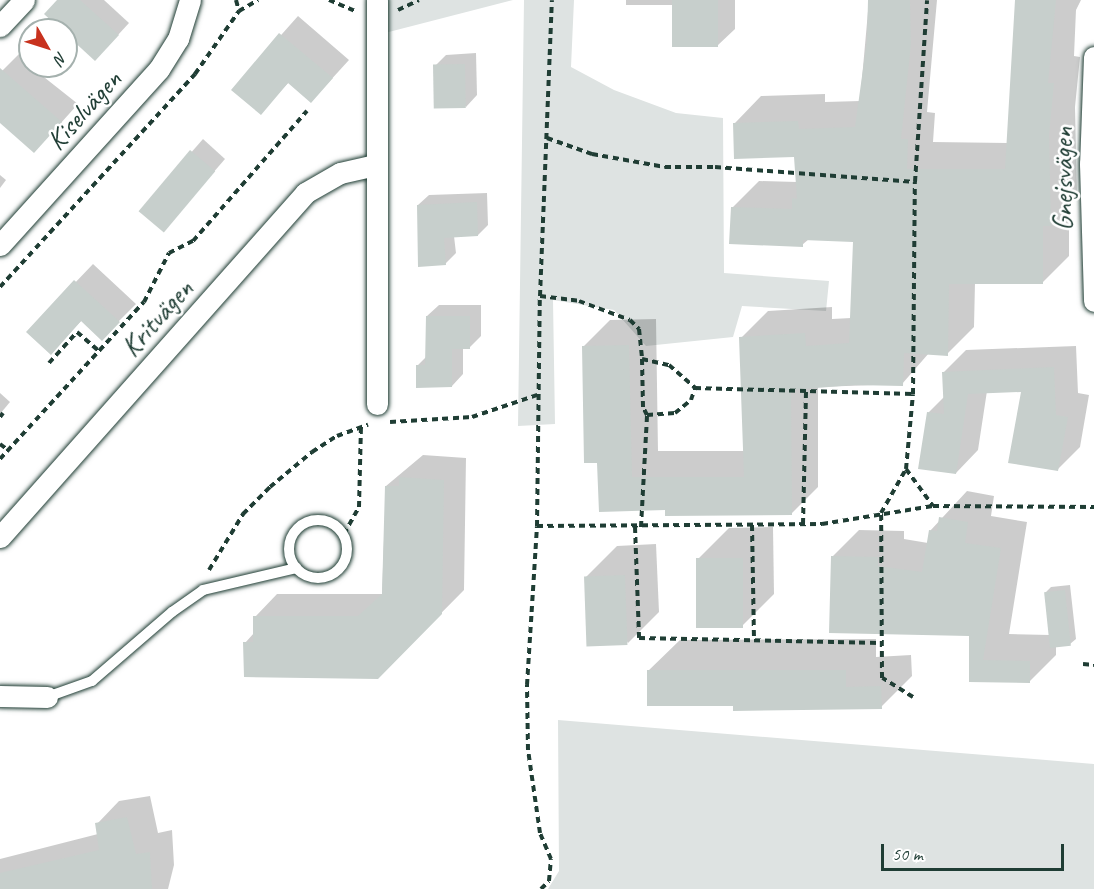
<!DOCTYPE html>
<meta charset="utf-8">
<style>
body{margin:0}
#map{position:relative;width:1094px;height:889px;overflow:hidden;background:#fff;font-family:Caveat,sans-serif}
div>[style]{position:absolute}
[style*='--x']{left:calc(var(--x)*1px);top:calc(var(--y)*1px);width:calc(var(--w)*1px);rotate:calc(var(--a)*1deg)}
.green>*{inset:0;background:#dee3e2}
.shadow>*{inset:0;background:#0003}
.building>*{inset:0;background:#c7cfcc;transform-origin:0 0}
.path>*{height:4px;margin-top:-2px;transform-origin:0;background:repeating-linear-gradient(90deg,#1f3d34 0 6px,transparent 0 10.5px)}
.roads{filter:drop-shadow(0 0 2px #1f3d34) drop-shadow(0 0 2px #1f3d34)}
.lane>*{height:10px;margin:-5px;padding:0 5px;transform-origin:5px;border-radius:5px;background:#fff}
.lane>.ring{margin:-5px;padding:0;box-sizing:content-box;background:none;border:10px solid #fff;border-radius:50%}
.street>*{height:21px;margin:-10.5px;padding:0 10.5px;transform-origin:10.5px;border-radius:10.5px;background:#fff}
span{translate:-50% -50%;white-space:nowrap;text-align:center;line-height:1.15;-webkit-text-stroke:5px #fff;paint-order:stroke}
.street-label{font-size:28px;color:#1f3d34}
.north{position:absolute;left:18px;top:18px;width:60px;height:60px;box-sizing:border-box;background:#fff;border:2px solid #a5b1ae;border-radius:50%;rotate:129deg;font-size:16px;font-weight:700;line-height:24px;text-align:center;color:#1f3d34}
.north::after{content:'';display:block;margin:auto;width:21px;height:27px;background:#c8321e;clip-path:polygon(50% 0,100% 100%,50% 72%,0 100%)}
.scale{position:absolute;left:881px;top:844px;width:183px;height:27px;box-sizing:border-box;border:3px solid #1f3d34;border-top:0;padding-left:8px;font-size:18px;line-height:21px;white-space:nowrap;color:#1f3d34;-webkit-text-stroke:4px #fff;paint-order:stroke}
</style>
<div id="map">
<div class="green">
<div style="clip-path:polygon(380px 0,513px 0,381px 34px)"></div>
<div style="clip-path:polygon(524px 0,574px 0,571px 67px,614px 90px,676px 113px,723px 118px,724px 273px,829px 281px,826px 311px,742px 306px,733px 337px,646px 346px,614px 310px,553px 300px,555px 424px,518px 426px)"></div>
<div style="clip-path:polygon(558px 720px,1094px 764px,1094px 889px,548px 889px,559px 871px)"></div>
</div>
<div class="shadow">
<div style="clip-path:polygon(59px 0,104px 0,129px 23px,107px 47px)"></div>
<div style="clip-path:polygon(626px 0,735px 0,735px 29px,717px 46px,674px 5px,626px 5px)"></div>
<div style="clip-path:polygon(869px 0,937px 0,927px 112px,935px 113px,933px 142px,1008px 143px,1017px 0,1081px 0,1076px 10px,1074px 56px,1080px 57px,1075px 107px,1077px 197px,1069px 205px,1069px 256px,1042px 283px,975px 283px,974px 327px,947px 354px,929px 353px,902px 384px,818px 387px,818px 487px,791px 514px,666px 509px,598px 461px,583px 347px,610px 320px,656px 319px,658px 451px,745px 451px,741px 338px,768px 311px,832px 307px,832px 319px,851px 318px,854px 240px,809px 239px,802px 245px,732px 208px,759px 181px,797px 182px,796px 156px,735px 123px,761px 96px,825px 94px,825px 102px,860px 101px)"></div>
<div style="clip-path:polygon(298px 16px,349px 60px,328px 83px,289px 82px,260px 113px,233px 89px)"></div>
<div style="clip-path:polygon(20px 53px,30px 66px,78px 104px,51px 134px,0 121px,0 73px)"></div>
<div style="clip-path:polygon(476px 53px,477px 95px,466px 107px,435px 66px,446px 55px)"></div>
<div style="clip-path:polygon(203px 139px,225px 159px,174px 218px,140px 211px)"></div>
<div style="clip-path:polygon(0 175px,6px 180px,0 188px)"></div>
<div style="clip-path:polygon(487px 193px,488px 225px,478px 235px,454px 236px,456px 253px,445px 264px,418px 205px,429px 195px)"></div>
<div style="clip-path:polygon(93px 264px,136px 304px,119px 321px,82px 320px,68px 335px,28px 332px)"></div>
<div style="clip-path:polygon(439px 305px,481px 305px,481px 336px,469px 348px,463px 348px,463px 374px,452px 386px,417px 366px,427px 356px,427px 316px)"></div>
<div style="clip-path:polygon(1076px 346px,1078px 393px,1089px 395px,1080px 447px,1057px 470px,1023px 390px,987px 391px,978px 450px,956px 473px,928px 413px,945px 396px,944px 372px,966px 350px)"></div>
<div style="clip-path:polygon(0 393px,10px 402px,0 414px)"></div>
<div style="clip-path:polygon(423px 455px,466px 458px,464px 590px,378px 677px,245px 643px,254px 633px,255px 617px,277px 594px,382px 594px,386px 486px)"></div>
<div style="clip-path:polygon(967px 491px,994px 496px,991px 516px,1027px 522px,1009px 634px,1050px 635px,1045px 593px,1051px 587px,1070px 585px,1076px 639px,1070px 644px,1056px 646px,1056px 655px,1030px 681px,971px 681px,971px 634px,832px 557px,859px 530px,904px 531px,904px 539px,928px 543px,930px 531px)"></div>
<div style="clip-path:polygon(773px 527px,774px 594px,743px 625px,698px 559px,729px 528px)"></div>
<div style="clip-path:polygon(656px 544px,659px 612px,628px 643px,586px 577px,617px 546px)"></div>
<div style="clip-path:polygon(876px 639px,876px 657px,911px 655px,912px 676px,881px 707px,648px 671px,680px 640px)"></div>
<div style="clip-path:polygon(150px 796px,158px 833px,172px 830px,174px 865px,168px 889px,0 889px,0 859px,98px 834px,97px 824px,119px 801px)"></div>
</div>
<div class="building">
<div style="clip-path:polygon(57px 0,80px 0,119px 35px,95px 61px,44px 14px)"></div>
<div style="left:672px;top:0;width:46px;height:47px"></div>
<div style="clip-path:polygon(868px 0,910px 0,911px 44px,901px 139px,908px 139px,907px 169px,1005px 169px,1015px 0,1056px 0,1048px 83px,1054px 83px,1049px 135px,1051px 226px,1043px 226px,1043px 284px,949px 284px,948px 356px,904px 353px,903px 386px,854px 385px,791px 390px,792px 515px,665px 516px,665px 510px,599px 512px,597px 463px,584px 463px,582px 346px,629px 345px,632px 477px,744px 477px,739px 337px,805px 333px,806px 346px,849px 343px,853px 242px,803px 240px,803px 247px,729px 244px,731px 207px,792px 209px,792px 198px,797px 199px,794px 157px,734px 159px,733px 123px,798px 121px,799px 129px,855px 127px,867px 40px)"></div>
<div style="clip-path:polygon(279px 33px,333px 78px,311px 103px,288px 83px,261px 115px,231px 90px)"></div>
<div style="left:465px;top:64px;width:44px;height:32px;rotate:89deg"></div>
<div style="clip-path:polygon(0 68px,62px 122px,34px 153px,0 123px)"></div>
<div style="left:190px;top:150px;width:33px;height:80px;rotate:40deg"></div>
<div style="clip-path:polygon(477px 202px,478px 236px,444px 238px,446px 265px,418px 267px,417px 205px)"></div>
<div style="clip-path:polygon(74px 280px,120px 322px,102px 341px,81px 321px,51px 355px,26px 332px)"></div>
<div style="clip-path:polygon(426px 316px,470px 316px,470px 349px,452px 349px,452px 387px,416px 388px,416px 365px,425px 365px)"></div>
<div style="clip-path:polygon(1054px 367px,1056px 415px,1068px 417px,1058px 471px,1008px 463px,1021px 392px,968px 394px,956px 474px,918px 469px,927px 412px,944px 414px,942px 372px)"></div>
<div style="clip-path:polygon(399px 477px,444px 480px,442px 614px,378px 679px,244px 677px,243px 642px,253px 642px,253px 616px,358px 616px,382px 594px,385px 486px,399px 486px)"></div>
<div style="clip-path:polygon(939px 517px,968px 522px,965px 543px,1001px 548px,983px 660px,1030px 661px,1030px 683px,969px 682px,969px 636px,829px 633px,831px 556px,878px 557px,878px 566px,922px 572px,929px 530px,937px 531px)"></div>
<div style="left:696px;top:558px;width:47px;height:70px"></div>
<div style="left:625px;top:575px;width:70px;height:41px;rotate:88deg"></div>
<div style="left:1065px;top:590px;width:56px;height:21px;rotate:84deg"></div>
<div style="clip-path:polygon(647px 670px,846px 670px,846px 687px,881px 686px,882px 709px,733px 711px,733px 706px,647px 706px)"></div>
<div style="clip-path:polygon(127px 817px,136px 854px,150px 852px,152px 889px,0 889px,0 873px,99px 850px,95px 823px)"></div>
</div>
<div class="path">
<div style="--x:236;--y:0;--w:11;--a:75"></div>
<div style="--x:329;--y:0;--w:28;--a:23"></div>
<div style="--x:398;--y:10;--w:23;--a:-25"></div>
<div style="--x:547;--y:138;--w:48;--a:19.6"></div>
<div style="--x:592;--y:154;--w:74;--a:10.1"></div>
<div style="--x:665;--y:167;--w:50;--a:0"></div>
<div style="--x:715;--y:167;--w:201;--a:4.3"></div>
<div style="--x:0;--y:287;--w:289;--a:-47.5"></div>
<div style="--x:195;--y:74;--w:77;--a:-55.1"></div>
<div style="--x:239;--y:11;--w:22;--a:-30"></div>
<div style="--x:540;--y:296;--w:39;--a:7"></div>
<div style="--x:579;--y:301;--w:54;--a:20.4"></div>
<div style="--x:630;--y:320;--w:13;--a:45"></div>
<div style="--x:639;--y:329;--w:30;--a:84"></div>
<div style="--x:49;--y:363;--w:42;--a:-47.9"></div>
<div style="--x:77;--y:332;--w:28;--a:41"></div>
<div style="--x:695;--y:388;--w:218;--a:1.6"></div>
<div style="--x:647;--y:415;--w:28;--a:-4"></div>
<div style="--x:675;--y:413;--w:21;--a:-39"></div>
<div style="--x:691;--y:400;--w:13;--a:-72"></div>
<div style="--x:0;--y:417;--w:5;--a:-53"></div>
<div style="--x:390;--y:422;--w:82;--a:-3.5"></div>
<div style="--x:472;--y:417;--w:69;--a:-18.7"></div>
<div style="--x:0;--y:444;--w:10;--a:37"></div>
<div style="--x:0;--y:459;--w:213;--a:-47.5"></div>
<div style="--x:144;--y:302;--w:55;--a:-63"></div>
<div style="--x:169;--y:253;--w:27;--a:-27"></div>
<div style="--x:193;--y:241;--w:173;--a:-48.8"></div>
<div style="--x:906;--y:469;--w:46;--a:53.9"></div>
<div style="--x:933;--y:506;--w:161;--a:0.4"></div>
<div style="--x:803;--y:524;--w:133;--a:-88.7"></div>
<div style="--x:752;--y:525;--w:115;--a:89"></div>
<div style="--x:537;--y:526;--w:285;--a:-0.4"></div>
<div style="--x:822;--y:524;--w:112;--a:-9.2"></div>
<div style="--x:635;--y:527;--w:111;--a:87.9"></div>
<div style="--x:639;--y:638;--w:242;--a:1.2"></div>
<div style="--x:641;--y:527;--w:112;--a:-86.9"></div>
<div style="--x:647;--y:415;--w:9;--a:-117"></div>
<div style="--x:643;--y:407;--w:48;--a:-91.2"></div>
<div style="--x:642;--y:359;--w:28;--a:13"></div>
<div style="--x:669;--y:365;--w:35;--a:41"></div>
<div style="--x:344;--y:534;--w:31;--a:-61"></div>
<div style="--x:359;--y:507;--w:80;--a:-88.6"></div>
<div style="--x:209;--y:570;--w:66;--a:-58.7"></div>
<div style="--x:243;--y:514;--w:38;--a:-45"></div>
<div style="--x:270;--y:487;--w:55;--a:-39.8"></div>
<div style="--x:312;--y:452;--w:30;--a:-33"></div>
<div style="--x:337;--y:436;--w:33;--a:-20"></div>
<div style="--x:1083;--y:664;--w:11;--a:5"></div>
<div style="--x:913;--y:697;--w:36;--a:-148"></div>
<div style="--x:882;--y:678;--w:165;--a:-90.3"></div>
<div style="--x:881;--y:513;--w:51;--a:-60.4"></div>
<div style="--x:906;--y:469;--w:75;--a:-84.7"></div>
<div style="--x:913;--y:394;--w:212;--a:-89.5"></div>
<div style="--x:915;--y:182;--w:182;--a:-86.2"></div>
<div style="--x:541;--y:889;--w:11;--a:-45"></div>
<div style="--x:549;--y:881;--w:22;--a:-85"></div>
<div style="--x:551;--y:859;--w:28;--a:-113"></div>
<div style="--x:540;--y:833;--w:84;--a:-98.2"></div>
<div style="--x:528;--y:750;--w:65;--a:-90.9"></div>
<div style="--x:527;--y:685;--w:159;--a:-86.4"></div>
<div style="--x:537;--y:526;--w:230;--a:-89.3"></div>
<div style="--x:540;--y:296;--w:296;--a:-87.7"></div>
</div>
<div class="roads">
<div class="lane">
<div class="ring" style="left:289px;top:520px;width:48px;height:48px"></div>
<div style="--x:47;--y:697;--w:48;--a:-19.6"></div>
<div style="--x:92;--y:681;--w:106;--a:-40.8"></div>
<div style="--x:172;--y:612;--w:38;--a:-35"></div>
<div style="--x:203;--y:590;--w:96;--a:-13.3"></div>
</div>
<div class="street">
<div style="--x:0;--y:26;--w:35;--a:-47"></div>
<div style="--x:1094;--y:57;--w:107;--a:92.1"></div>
<div style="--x:1090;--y:164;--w:137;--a:88.3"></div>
<div style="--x:0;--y:245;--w:237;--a:-47.9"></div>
<div style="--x:159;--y:69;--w:36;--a:-58"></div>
<div style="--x:178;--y:39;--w:41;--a:-72.9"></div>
<div style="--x:377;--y:404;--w:404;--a:-90"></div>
<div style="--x:0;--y:537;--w:460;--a:-48.4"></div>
<div style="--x:305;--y:193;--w:40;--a:-29.7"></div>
<div style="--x:340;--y:173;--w:36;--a:-13"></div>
<div style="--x:0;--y:696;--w:47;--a:1.2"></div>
</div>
</div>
<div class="street-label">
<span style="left:84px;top:110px;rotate:-48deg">Kiselvägen</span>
<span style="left:1063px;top:179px;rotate:-90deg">Gnejsvägen</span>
<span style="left:157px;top:318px;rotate:-48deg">Kritvägen</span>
</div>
<div class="north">N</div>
<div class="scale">50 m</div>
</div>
